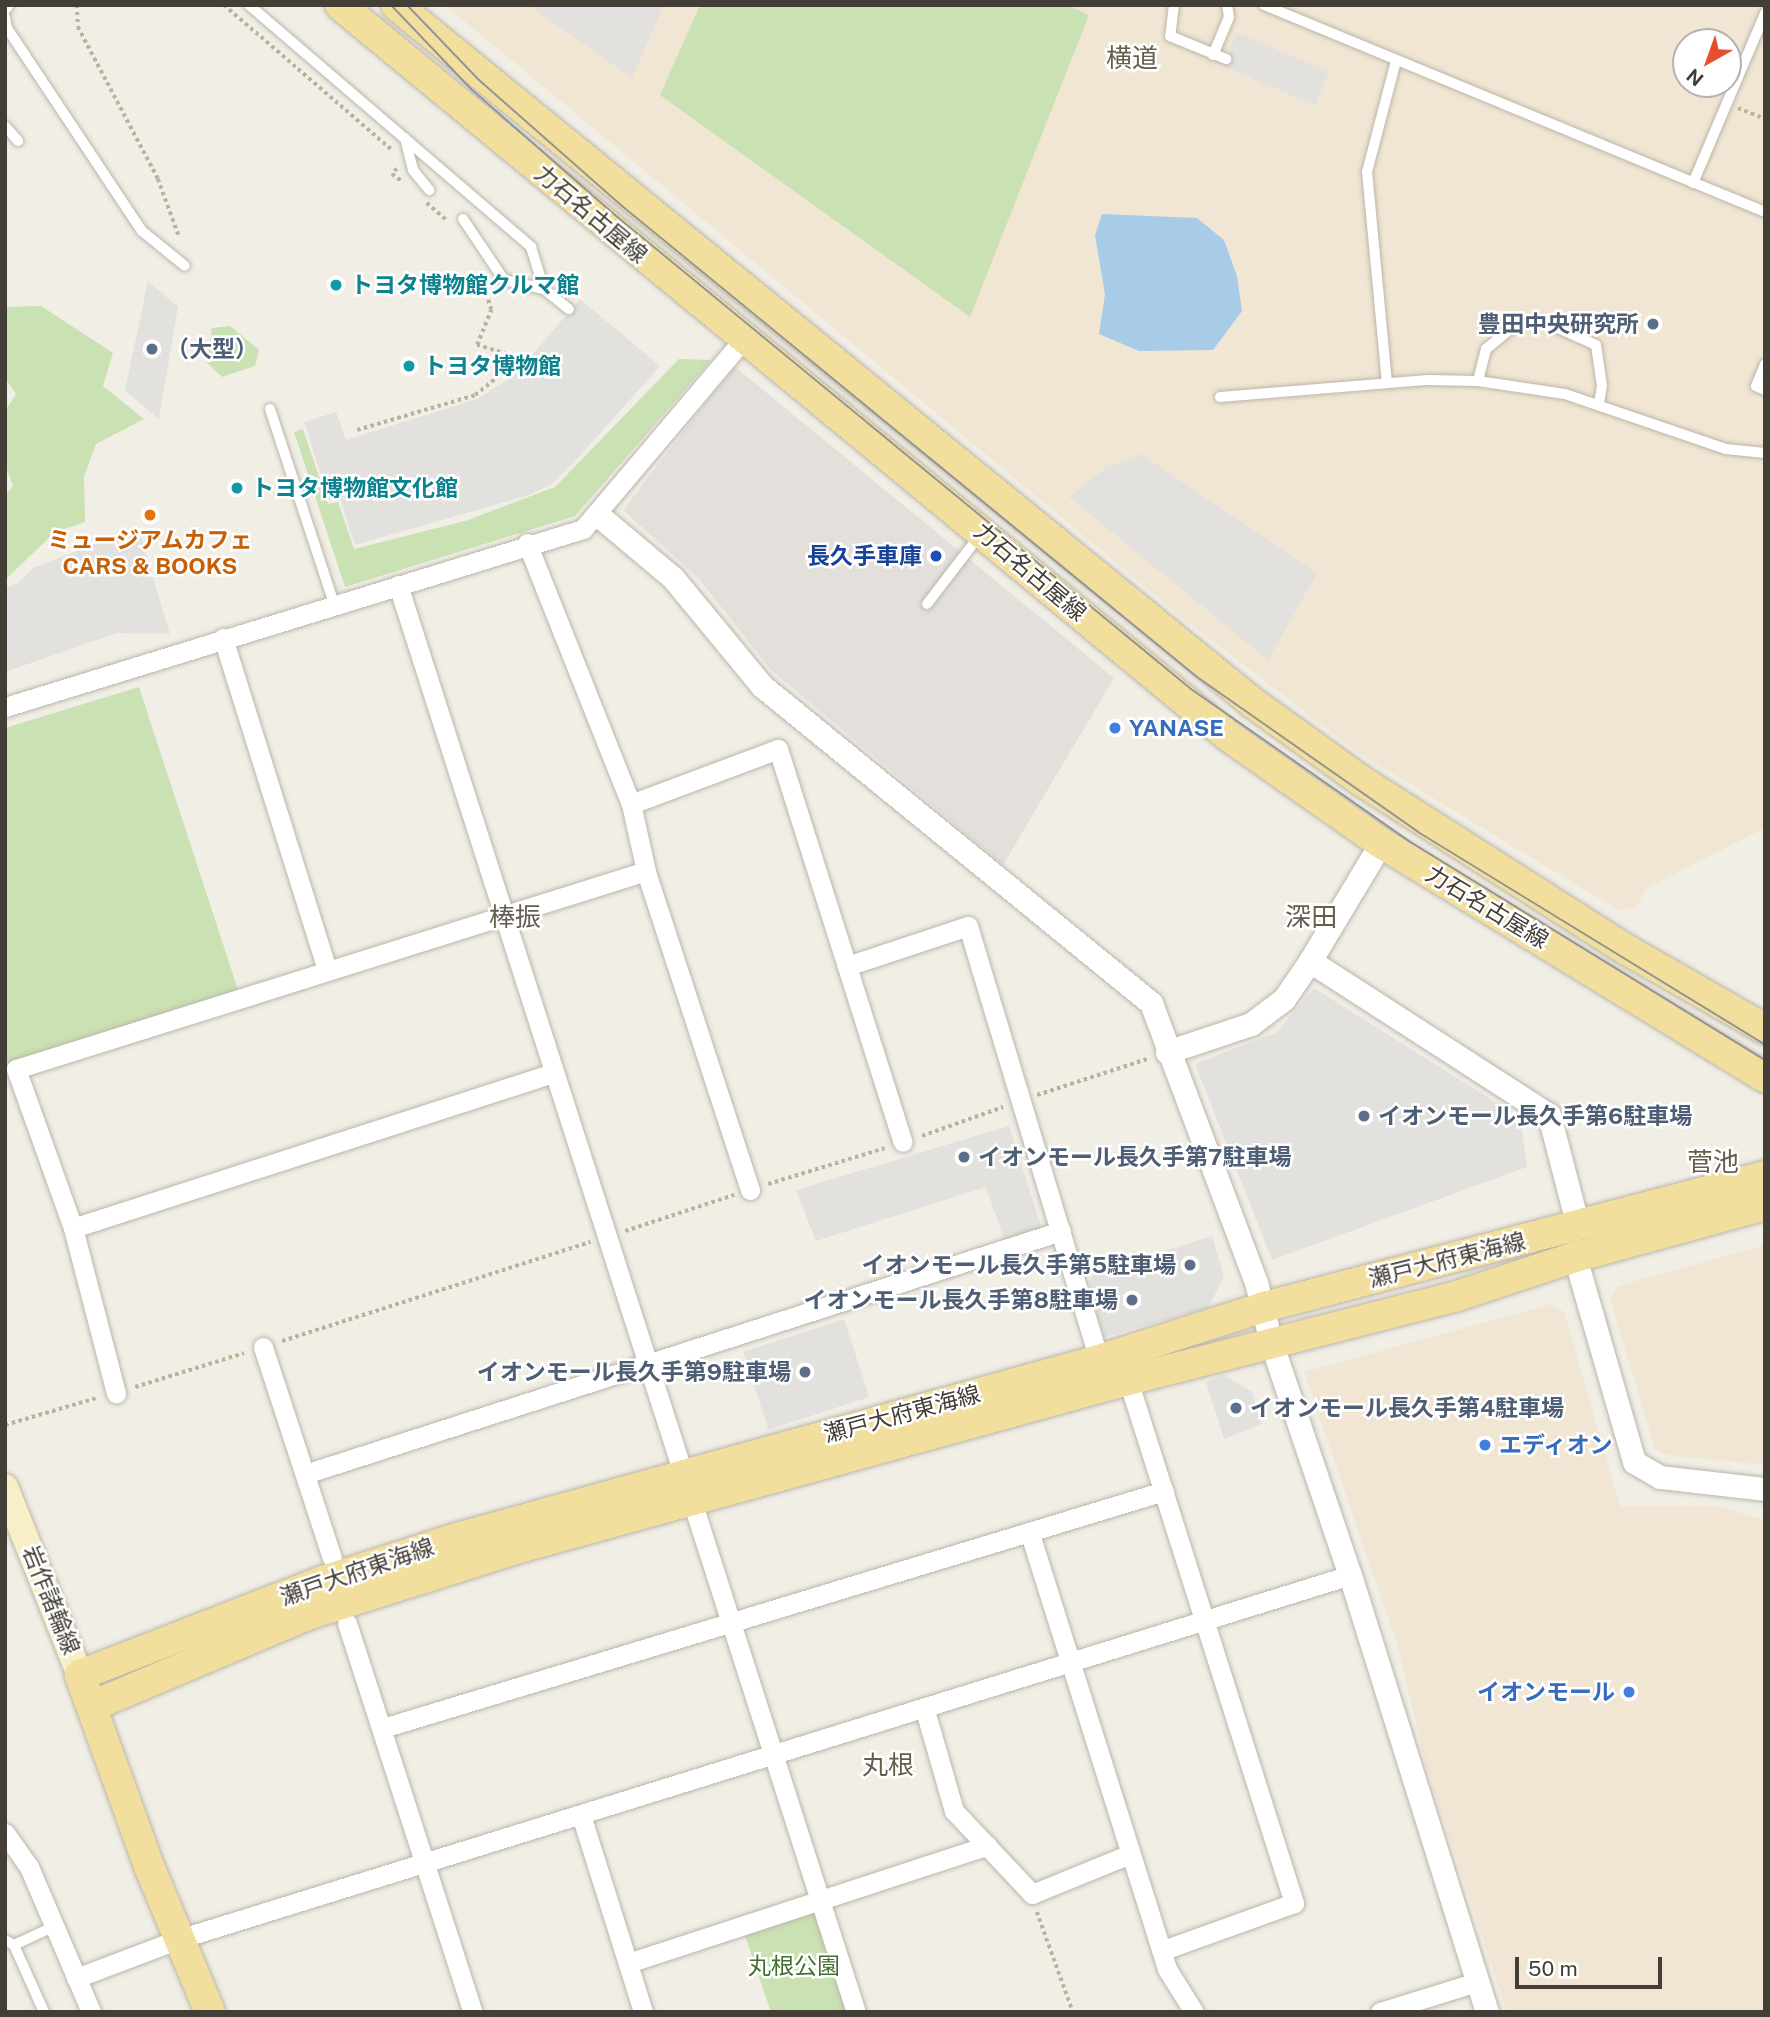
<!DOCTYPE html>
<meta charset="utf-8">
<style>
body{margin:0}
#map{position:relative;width:1770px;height:2017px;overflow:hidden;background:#f1eee6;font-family:"Public Sans","Noto Sans JP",sans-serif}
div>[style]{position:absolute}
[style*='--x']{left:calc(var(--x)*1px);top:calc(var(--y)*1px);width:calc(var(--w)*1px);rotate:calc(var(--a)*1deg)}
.commercial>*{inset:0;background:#f1e6d3}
.industrial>*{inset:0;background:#e3e0db}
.green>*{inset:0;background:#cae1b3}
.parking>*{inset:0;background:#e2e1de;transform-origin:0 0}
.water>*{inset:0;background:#a8cbe8}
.path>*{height:3.5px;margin-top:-1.75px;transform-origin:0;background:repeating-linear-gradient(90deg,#bcb29c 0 3.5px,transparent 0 7px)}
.roads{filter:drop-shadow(0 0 2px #bbb6aa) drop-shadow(0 0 2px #bbb6aa)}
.service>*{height:10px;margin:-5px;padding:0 5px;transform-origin:5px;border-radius:5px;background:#fff}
.minor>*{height:19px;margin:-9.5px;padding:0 9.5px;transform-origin:9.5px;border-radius:9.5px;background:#fff}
.tertiary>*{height:23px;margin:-11.5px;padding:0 11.5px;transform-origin:11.5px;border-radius:11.5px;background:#fff}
.secondary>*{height:26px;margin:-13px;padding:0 13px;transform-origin:13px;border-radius:13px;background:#f8efc9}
.primary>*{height:30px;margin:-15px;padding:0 15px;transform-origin:15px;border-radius:15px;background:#f3df9d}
.tram>*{height:2px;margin:-1px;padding:0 1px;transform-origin:1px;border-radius:1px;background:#949494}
.dots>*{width:19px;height:19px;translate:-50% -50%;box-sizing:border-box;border:4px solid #fff;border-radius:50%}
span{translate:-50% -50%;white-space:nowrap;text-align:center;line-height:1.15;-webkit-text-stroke:5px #fff;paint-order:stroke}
.street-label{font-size:23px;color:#433f36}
.culture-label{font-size:23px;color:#0d838f;font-weight:700}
.left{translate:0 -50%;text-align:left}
.service-label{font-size:23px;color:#4e5e75;font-weight:700}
.right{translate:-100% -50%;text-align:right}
.food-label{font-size:23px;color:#c56008;font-weight:700}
.transit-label{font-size:23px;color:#164399;font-weight:700}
.shop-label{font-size:23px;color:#366cbe;font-weight:700}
.park-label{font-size:23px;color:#446e30}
.quarter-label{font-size:26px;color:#655d4e}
.frame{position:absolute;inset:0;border:7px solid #433f36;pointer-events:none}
.north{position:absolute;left:1672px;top:28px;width:70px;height:70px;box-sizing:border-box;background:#fff;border:2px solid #b4b2af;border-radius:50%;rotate:220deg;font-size:19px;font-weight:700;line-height:28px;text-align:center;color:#433f36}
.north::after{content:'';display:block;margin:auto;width:24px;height:32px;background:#e3502b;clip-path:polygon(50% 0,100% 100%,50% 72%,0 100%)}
.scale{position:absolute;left:1515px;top:1957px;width:147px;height:32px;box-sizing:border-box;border:4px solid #433f36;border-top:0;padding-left:9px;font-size:21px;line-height:24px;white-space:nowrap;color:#433f36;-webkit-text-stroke:5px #fff;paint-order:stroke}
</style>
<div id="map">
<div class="commercial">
<div style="clip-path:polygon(evenodd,445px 5px,1765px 5px,1765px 828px,1645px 889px,1638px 906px,1620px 911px,1357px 752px,1185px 620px,445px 5px,1686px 42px,1728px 42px,1728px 84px,1686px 84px,1686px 42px)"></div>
<div style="clip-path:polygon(1765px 1245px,1765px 1465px,1668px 1455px,1655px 1449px,1610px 1299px,1618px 1286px)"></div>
<div style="clip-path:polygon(1551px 1304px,1564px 1312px,1620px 1506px,1717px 1506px,1765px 1520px,1765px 2012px,1507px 2012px,1426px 1766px,1398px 1647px,1304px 1372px)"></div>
</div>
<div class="industrial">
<div style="clip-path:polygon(734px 366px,1114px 678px,1003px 865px,771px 670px,699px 579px,623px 510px)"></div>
</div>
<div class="green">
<div style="clip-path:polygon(700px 5px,1068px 5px,1089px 15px,970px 317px,660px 95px)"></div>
<div style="clip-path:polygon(41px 306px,113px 353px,103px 386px,144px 419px,96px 444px,84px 477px,85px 522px,55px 532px,5px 580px,5px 495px,13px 486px,5px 464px,5px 411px,16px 394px,5px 378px,5px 307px)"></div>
<div style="clip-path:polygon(230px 326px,259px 350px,255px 366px,222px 377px,207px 363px,212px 328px)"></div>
<div style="clip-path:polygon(679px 359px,711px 360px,575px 516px,345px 587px,294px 432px,303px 429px,328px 504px,338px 502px,354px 549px,465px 521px,555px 487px)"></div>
<div style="clip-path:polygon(139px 687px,238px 990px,6px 1064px,5px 728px)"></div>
<div style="clip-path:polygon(815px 1911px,848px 2012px,771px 2012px,744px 1933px)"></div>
</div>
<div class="parking">
<div style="clip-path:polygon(528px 5px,664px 5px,632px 78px)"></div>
<div style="left:1237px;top:33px;width:100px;height:36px;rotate:23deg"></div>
<div style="clip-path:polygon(148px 281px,178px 307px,159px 419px,125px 391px)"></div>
<div style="clip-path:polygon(580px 299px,660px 366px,577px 459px,552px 484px,529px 495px,355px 545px,340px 498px,329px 500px,304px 422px,336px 412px,346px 440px,477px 399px,515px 375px)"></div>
<div style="clip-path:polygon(1141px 454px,1317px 573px,1268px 660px,1069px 497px,1104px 469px)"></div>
<div style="clip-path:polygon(138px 527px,170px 634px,117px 633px,5px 672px,5px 588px,18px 583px,33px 568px)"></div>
<div style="clip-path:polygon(1314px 988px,1503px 1107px,1521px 1124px,1527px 1167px,1272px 1260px,1195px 1064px,1277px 1032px)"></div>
<div style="clip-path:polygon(1009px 1126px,1042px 1229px,1005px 1242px,986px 1187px,816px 1241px,796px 1190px)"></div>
<div style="clip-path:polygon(1212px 1236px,1224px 1277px,1208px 1308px,1104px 1337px,1089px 1283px,1094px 1273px)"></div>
<div style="left:844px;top:1319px;width:82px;height:106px;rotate:72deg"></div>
<div style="clip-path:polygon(1224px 1375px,1252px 1392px,1261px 1424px,1224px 1439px,1206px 1382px)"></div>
</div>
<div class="water">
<div style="clip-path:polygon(1102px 214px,1197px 218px,1224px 240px,1237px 276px,1242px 311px,1213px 350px,1139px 351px,1099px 334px,1105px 294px,1095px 235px)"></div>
</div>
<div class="path">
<div style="--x:77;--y:5;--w:22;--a:87"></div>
<div style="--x:78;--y:27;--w:172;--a:62.2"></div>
<div style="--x:158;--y:179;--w:61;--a:69.8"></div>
<div style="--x:224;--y:5;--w:222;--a:40.8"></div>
<div style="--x:1738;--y:108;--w:29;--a:22"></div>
<div style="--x:397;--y:169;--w:7;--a:135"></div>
<div style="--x:392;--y:174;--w:14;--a:36"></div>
<div style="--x:427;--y:203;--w:28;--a:41"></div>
<div style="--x:357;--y:430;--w:123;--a:-16.5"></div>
<div style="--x:475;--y:395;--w:58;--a:-38.7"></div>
<div style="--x:520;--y:359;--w:45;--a:-162"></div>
<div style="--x:477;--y:345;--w:38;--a:-68"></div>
<div style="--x:491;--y:310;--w:41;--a:-107.1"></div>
<div style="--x:1037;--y:1095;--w:119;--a:-18.1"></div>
<div style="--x:922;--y:1136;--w:86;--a:-19.7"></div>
<div style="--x:768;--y:1184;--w:122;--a:-17.1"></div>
<div style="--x:625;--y:1231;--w:115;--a:-18.3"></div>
<div style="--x:282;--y:1341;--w:324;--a:-17.8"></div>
<div style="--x:135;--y:1387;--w:114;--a:-17.3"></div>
<div style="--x:5;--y:1425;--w:96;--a:-16.4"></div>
<div style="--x:1037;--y:1912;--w:106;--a:70.2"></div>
</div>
<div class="roads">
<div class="service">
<div style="--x:249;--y:5;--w:372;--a:40.6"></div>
<div style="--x:531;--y:247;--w:44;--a:72.8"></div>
<div style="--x:544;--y:289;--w:32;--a:39"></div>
<div style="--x:1174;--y:5;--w:31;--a:97"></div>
<div style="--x:1170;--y:36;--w:61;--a:22.3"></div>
<div style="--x:1264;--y:5;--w:542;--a:22.45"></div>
<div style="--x:5;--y:10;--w:6;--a:-51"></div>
<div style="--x:5;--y:17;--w:11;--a:80"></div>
<div style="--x:7;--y:28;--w:244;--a:56.4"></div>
<div style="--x:142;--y:231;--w:55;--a:39.1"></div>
<div style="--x:1213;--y:55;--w:41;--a:-67.2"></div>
<div style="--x:1229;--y:17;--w:12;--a:-99"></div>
<div style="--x:5;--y:126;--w:20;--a:49"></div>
<div style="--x:405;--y:138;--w:33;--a:76"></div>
<div style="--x:413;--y:170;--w:26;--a:51"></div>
<div style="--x:1693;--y:183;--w:185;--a:-67"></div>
<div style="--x:463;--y:219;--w:73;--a:56.1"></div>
<div style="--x:504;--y:280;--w:41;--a:12.7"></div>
<div style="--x:1765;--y:364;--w:24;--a:112"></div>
<div style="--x:1756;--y:386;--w:10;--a:24"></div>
<div style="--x:1478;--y:381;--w:33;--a:-76"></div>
<div style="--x:1486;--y:349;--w:41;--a:-39.1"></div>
<div style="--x:1518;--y:323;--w:24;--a:-5"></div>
<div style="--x:1542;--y:321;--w:59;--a:24"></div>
<div style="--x:1596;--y:345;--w:41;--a:81.7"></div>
<div style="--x:1602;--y:386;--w:17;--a:100"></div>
<div style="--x:1387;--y:383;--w:212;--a:-95.4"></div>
<div style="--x:1367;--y:172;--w:115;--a:-75.4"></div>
<div style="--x:1220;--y:397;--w:209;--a:-4.7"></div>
<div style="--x:1428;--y:380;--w:50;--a:1.1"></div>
<div style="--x:1478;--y:381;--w:88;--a:8.5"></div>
<div style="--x:1565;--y:394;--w:170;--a:18.9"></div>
<div style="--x:1726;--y:449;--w:39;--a:6"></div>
<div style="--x:270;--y:409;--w:205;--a:71.8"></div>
<div style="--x:927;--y:604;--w:87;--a:-52.5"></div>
<div style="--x:5;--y:1940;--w:10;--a:29"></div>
<div style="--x:14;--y:1945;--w:73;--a:65.9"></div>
<div style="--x:14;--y:1945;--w:45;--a:-24.9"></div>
</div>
<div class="minor">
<div style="--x:527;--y:543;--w:281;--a:68.3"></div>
<div style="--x:398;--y:585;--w:1499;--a:72.21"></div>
<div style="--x:223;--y:638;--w:347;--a:72.6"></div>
<div style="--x:5;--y:707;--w:605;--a:-17.12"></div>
<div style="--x:583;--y:529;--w:248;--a:-49.8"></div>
<div style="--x:847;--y:966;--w:127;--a:-18.3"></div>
<div style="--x:968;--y:926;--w:453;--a:73.2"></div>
<div style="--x:553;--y:1073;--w:504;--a:162.1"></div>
<div style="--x:73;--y:1228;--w:169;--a:-109.7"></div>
<div style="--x:16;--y:1069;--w:660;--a:-17.45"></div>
<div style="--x:750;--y:1190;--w:336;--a:-108.1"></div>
<div style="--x:646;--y:871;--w:69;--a:-102.6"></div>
<div style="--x:631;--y:804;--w:157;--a:-20.5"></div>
<div style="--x:778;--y:749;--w:412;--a:72.4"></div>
<div style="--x:73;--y:1228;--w:171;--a:75.4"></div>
<div style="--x:263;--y:1347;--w:222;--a:71.9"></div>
<div style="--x:1128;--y:1380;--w:549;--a:72.39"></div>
<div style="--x:1294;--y:1903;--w:141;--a:160.2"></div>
<div style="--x:305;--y:1474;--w:794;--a:-17.82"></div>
<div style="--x:1030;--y:1534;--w:456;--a:72.5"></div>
<div style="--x:1167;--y:1969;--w:51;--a:57.9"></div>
<div style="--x:347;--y:1623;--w:409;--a:72.1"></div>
<div style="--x:383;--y:1728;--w:816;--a:-16.88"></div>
<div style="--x:581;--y:1815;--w:207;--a:72.5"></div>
<div style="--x:5;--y:1833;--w:42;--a:54.8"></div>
<div style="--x:29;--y:1867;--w:158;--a:66.8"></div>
<div style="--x:987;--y:1846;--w:66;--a:46.8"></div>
<div style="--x:1032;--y:1894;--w:106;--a:-22.2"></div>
<div style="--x:628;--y:1963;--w:378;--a:-18.1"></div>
<div style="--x:987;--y:1846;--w:48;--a:-133.3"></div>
<div style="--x:954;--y:1811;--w:108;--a:-106.1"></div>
<div style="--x:76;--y:1978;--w:113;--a:-20.7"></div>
<div style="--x:182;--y:1938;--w:1223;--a:-17.26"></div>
<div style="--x:1380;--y:2012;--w:102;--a:-17.2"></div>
</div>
<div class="tertiary">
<div style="--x:598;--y:515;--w:98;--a:40"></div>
<div style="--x:673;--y:578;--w:140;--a:50.5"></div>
<div style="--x:762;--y:686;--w:502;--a:39.18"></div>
<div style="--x:1151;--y:1003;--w:298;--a:69.4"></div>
<div style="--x:1256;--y:1282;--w:62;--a:76"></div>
<div style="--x:1271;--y:1342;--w:246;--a:71.3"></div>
<div style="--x:1350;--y:1575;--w:458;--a:72.6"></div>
<div style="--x:1310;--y:961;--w:138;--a:-59"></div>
<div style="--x:1167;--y:1052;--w:89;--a:-18.4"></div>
<div style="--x:1251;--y:1024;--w:41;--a:-37.1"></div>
<div style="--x:1284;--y:999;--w:46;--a:-55.6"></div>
<div style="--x:1310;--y:961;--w:284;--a:32.8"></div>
<div style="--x:1549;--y:1115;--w:115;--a:75.4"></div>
<div style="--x:1575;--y:1257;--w:213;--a:73.9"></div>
<div style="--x:1634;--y:1462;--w:30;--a:30"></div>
<div style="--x:1660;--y:1477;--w:106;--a:6.5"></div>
</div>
<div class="secondary">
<div style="--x:5;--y:1487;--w:202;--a:68.3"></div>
</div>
<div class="primary">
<div style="--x:340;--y:5;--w:1150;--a:39.46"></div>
<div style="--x:1228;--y:736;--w:187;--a:35"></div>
<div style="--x:1381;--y:843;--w:450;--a:31.4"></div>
<div style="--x:396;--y:5;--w:1105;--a:39.16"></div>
<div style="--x:1253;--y:703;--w:135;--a:35.7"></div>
<div style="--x:1363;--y:782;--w:313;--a:32.5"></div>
<div style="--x:1627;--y:950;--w:159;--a:29.8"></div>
<div style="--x:92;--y:1706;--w:237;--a:-22.9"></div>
<div style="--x:310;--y:1614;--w:226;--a:-17.5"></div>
<div style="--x:526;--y:1546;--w:624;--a:-15.42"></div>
<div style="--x:1128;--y:1380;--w:336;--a:-14.3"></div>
<div style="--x:1454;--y:1297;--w:127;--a:-18.3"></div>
<div style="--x:1575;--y:1257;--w:197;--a:-15.3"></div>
<div style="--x:210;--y:2012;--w:158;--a:-112.7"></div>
<div style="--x:149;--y:1866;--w:203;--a:-109.9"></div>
<div style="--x:80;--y:1675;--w:257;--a:-21.2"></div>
<div style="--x:320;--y:1582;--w:144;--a:-17.8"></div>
<div style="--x:457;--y:1538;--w:666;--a:-15.5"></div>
<div style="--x:1099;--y:1360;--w:173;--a:-17.8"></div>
<div style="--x:1264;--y:1307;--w:518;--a:-14.65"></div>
</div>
</div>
<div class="tram">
<div style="--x:391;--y:5;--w:116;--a:46.4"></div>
<div style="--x:471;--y:89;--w:191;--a:41.2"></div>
<div style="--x:615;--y:215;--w:746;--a:39.45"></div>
<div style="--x:1191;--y:689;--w:269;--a:34.9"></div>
<div style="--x:1412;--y:843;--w:414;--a:31.6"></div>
<div style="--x:407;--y:5;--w:104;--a:46.2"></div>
<div style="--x:479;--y:80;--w:191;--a:41.4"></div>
<div style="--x:622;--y:206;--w:743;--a:39.32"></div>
<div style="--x:1197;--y:677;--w:270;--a:35"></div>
<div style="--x:1418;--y:832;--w:407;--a:31.5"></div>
</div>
<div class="dots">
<div style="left:336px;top:285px;background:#0f9aa8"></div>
<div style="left:1653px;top:324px;background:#5c6f8a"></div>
<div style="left:152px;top:349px;background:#5c6f8a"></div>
<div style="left:409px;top:366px;background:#0f9aa8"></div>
<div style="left:237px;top:488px;background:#0f9aa8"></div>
<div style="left:150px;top:515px;background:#e8710a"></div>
<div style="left:936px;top:556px;background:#1a4fb4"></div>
<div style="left:1115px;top:728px;background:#3f7fe0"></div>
<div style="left:1364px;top:1116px;background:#5c6f8a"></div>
<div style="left:964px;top:1157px;background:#5c6f8a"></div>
<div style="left:1190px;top:1265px;background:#5c6f8a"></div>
<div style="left:1132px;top:1300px;background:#5c6f8a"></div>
<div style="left:805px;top:1372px;background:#5c6f8a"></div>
<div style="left:1236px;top:1408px;background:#5c6f8a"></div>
<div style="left:1485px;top:1445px;background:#3f7fe0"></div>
<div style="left:1629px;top:1692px;background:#3f7fe0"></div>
</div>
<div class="street-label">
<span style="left:591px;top:214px;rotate:40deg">力石名古屋線</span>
<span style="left:1030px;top:572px;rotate:40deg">力石名古屋線</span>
<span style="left:1487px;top:907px;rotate:31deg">力石名古屋線</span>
<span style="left:1447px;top:1260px;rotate:-14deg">瀬戸大府東海線</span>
<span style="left:902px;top:1414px;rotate:-15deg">瀬戸大府東海線</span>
<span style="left:357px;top:1572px;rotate:-19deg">瀬戸大府東海線</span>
<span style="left:51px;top:1600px;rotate:68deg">岩作諸輪線</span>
</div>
<div class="culture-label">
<span class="left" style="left:350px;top:285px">トヨタ博物館クルマ館</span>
<span class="left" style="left:423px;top:366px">トヨタ博物館</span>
<span class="left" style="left:251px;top:488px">トヨタ博物館文化館</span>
</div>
<div class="service-label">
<span class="right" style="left:1639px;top:324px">豊田中央研究所</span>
<span class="left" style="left:166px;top:349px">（大型）</span>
<span class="left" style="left:1378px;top:1116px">イオンモール長久手第6駐車場</span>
<span class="left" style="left:978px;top:1157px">イオンモール長久手第7駐車場</span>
<span class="right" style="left:1176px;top:1265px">イオンモール長久手第5駐車場</span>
<span class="right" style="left:1118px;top:1300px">イオンモール長久手第8駐車場</span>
<span class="right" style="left:791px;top:1372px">イオンモール長久手第9駐車場</span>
<span class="left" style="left:1250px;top:1408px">イオンモール長久手第4駐車場</span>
</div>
<div class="food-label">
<span style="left:150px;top:553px">ミュージアムカフェ<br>CARS &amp; BOOKS</span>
</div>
<div class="transit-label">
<span class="right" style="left:922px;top:556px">長久手車庫</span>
</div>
<div class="shop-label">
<span class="left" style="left:1129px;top:728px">YANASE</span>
<span class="left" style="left:1499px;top:1445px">エディオン</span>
<span class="right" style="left:1615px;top:1692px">イオンモール</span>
</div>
<div class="park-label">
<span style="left:794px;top:1966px">丸根公園</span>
</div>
<div class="quarter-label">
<span style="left:1132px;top:58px">横道</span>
<span style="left:515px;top:917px">棒振</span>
<span style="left:1311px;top:917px">深田</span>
<span style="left:1713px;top:1162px">菅池</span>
<span style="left:888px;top:1765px">丸根</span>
</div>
<div class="frame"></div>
<div class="north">N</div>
<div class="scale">50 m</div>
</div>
